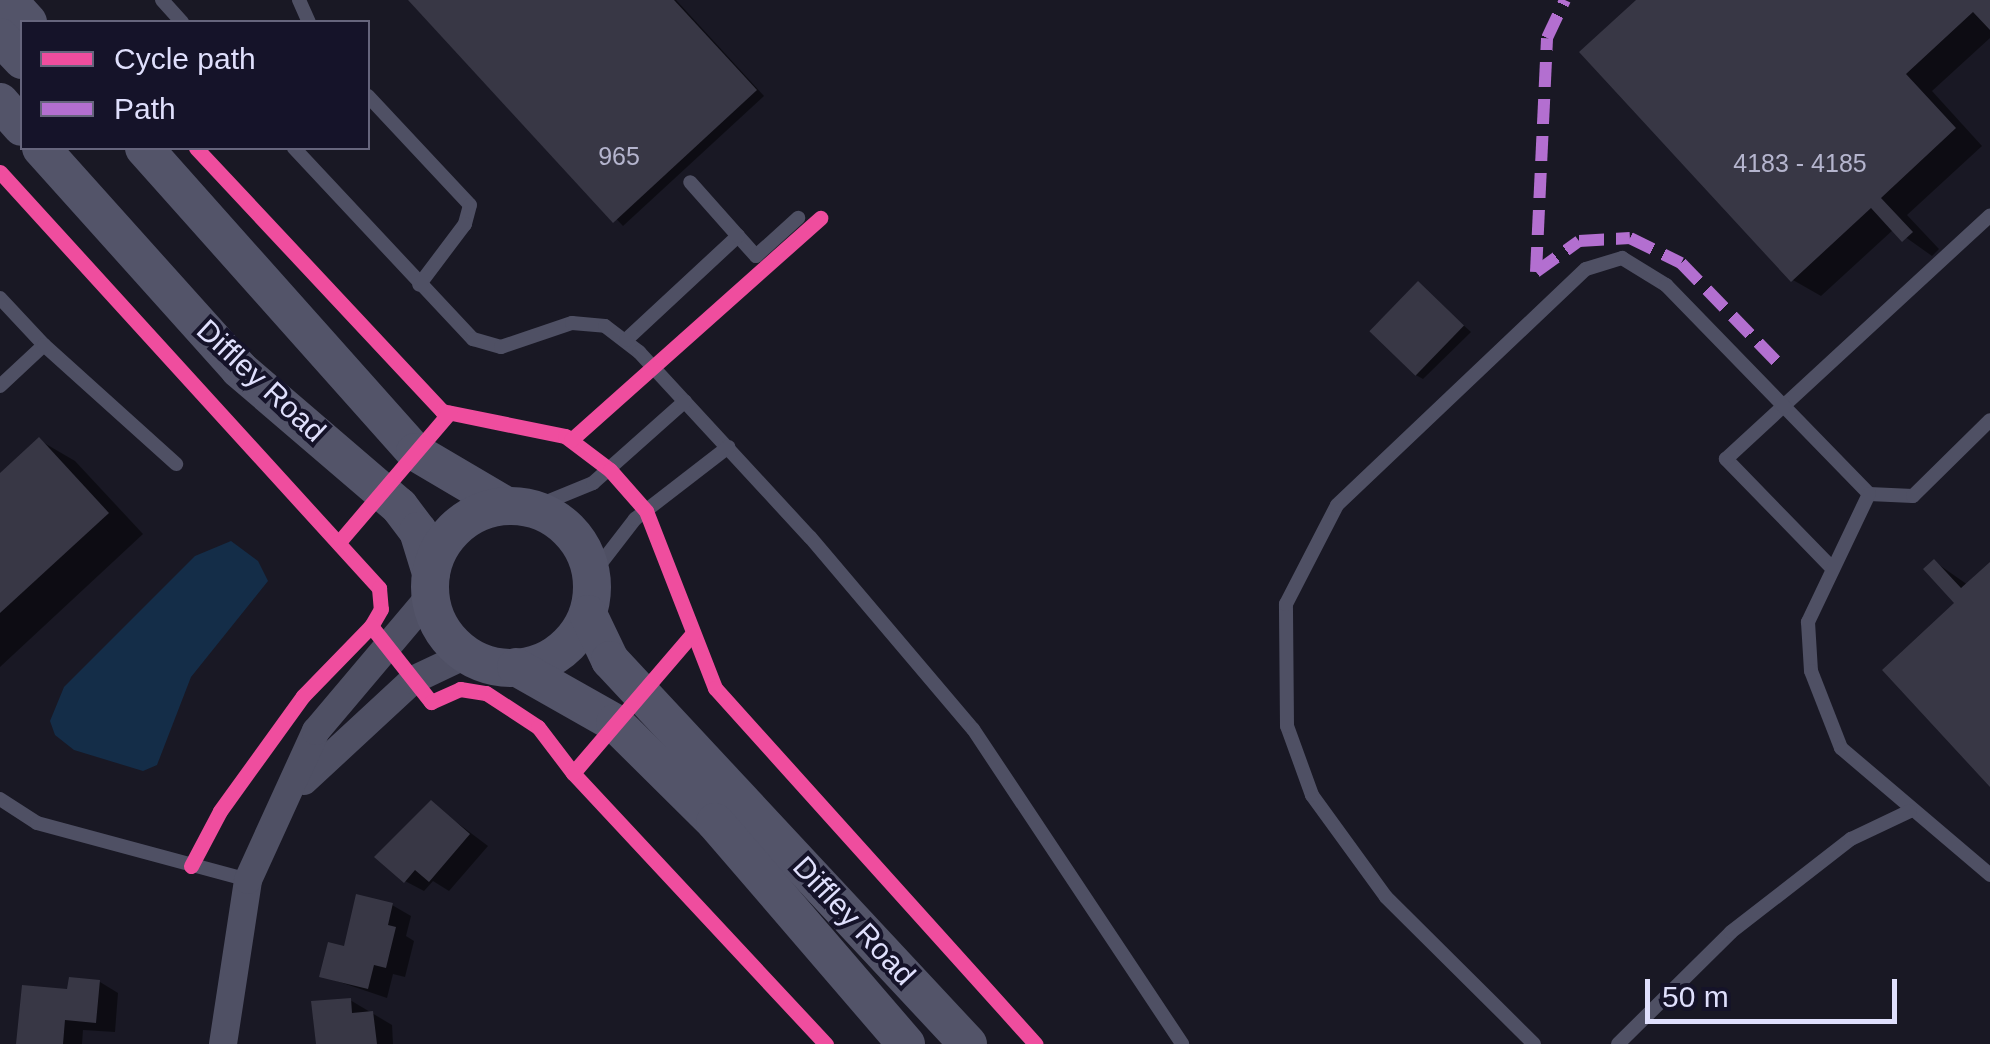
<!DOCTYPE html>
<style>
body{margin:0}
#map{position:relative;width:1990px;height:1044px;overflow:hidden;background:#191824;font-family:Arial,sans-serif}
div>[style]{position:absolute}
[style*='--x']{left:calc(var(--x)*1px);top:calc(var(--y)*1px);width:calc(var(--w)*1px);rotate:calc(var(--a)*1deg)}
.water>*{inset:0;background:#142d48}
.shadow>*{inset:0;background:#0007}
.building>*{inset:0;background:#383745;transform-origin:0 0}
.lane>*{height:14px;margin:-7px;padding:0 7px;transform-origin:7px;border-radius:7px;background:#4f5064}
.street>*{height:28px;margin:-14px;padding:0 14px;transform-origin:14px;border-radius:14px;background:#4f5064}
.secondary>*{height:38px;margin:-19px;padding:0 19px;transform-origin:19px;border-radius:19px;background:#535469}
.secondary>.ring{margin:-19px;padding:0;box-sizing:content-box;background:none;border:38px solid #535469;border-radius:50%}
.quiet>*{height:12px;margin-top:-6px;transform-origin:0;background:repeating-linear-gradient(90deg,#b36fd0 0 25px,transparent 0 37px)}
.cycleway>*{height:15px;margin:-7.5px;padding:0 7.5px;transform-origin:7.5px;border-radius:7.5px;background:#ef4d9e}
span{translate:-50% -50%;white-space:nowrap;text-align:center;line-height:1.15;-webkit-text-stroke:8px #151329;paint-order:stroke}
.number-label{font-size:25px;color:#b5b5ce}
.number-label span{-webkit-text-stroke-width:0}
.street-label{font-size:30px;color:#dfdffc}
.legend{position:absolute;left:20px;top:20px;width:350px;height:130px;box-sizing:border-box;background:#151329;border:2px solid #66657d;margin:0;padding:12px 18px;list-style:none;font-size:30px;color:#dfdffc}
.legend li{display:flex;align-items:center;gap:20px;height:50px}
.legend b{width:50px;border:2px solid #66657d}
.scale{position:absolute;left:1645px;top:979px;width:252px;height:45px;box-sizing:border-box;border:5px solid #dfdffc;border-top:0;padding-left:12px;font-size:30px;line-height:35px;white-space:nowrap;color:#dfdffc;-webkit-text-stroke:8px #151329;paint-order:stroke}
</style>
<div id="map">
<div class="water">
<div style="clip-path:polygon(231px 541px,258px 561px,268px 581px,191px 677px,157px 765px,143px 771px,74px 750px,55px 735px,50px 721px,64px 687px,195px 556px)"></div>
</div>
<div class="shadow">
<div style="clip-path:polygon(411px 0,676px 0,764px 96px,623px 226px)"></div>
<div style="clip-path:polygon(1640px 0,1990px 0,1990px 38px,1932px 91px,1982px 146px,1907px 215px,1939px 249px,1932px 256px,1894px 229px,1821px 296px,1793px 280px)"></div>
<div style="clip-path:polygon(1418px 284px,1471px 332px,1423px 379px,1414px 374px)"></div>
<div style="clip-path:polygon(39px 440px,75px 461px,143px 534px,0 667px,0 476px)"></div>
<div style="clip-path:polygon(1935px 562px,1968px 585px,1990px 565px,1990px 783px,1958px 604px)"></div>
<div style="clip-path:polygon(431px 803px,488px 846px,449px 891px,433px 881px,424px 891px,405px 881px)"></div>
<div style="clip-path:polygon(392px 905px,411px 916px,406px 936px,414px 941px,405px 977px,393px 974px,387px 998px,322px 976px)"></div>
<div style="clip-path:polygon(100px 982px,118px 993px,115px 1032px,83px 1030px,82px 1044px,19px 1044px,70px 992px)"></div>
<div style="clip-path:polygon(350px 1000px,392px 1025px,393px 1044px,318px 1044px)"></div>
</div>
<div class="building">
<div style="clip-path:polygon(408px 0,674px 0,757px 90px,613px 223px)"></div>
<div style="clip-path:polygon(1636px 0,1990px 0,1990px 30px,1973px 12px,1906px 74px,1956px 128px,1881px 198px,1913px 232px,1902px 242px,1871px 208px,1791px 282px,1579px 52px)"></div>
<div style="left:1418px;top:281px;width:64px;height:70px;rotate:44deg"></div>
<div style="clip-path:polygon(39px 437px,109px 513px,0 613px,0 473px)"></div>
<div style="clip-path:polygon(1934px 559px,1961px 588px,1990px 562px,1990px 787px,1882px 670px,1954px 603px,1923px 569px)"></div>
<div style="clip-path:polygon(431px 800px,470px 834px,429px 882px,415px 870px,404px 883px,374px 857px)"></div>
<div style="clip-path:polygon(356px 894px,393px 903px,388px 925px,396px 927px,386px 968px,374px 965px,368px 989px,319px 977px,328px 942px,344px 946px)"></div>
<div style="clip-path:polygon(69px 977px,100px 980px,96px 1023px,65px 1020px,63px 1044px,16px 1044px,22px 985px,67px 989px)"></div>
<div style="clip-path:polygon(351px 998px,352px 1013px,373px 1011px,377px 1044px,316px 1044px,311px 1001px)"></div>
</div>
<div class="lane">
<div style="--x:162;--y:0;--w:30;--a:48"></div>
<div style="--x:299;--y:0;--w:24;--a:66"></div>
<div style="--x:368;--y:96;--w:149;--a:46.9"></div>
<div style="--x:470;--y:205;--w:20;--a:105"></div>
<div style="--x:465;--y:224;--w:76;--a:127"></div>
<div style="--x:294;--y:148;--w:262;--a:46.9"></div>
<div style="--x:473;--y:339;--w:29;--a:16"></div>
<div style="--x:501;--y:347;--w:75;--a:-18.7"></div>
<div style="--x:572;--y:323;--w:33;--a:5"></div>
<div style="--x:605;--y:326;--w:43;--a:37.4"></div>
<div style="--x:639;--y:352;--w:252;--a:47.3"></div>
<div style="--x:810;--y:537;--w:252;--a:49.7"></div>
<div style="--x:973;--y:729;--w:378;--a:56.4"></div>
<div style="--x:738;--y:236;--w:27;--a:48"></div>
<div style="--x:756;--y:256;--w:57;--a:-42.1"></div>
<div style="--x:0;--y:298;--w:64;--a:46.9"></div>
<div style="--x:44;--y:345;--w:60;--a:137"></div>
<div style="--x:626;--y:340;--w:153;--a:-42.9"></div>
<div style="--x:738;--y:236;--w:72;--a:-131.6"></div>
<div style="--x:44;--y:345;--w:178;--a:42"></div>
<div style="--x:1869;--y:494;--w:44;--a:2.6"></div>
<div style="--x:1913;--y:496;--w:108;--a:-44.6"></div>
<div style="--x:532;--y:508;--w:66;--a:-22.3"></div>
<div style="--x:593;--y:483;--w:123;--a:-41.7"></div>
<div style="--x:1831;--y:567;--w:151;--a:-134.2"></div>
<div style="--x:1726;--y:459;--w:359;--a:-42.7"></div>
<div style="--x:591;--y:576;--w:72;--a:-52.3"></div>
<div style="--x:635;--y:519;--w:118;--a:-37.7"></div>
<div style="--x:0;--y:799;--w:44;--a:33"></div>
<div style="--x:37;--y:823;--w:219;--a:15.1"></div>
<div style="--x:1534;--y:1044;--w:209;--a:-135.2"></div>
<div style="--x:1386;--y:897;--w:126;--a:-126"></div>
<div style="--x:1312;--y:795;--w:73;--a:-109.9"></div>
<div style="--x:1287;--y:726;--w:122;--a:-90.5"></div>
<div style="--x:1286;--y:604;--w:111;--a:-62.7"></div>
<div style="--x:1337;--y:505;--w:343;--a:-43.5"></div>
<div style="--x:1586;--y:269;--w:38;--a:-17"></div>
<div style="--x:1622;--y:258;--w:52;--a:31.5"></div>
<div style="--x:1666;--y:285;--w:291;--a:45.8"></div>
<div style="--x:1869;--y:494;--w:142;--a:115.5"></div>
<div style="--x:1808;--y:622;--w:49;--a:86.5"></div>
<div style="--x:1811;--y:671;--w:83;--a:68.7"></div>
<div style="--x:1841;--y:748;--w:196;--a:40.4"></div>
<div style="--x:1618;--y:1044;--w:159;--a:-44.7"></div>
<div style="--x:1731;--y:932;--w:152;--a:-37.8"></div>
<div style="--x:1851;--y:839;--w:65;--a:-25.4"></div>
</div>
<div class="street">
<div style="--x:304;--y:781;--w:149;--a:-42.8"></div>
<div style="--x:413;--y:680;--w:61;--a:-25.3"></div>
<div style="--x:223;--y:1044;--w:166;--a:-81.3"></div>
<div style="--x:248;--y:880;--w:164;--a:-65.5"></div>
<div style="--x:316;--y:731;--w:178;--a:-49.8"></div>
</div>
<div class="secondary">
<div style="--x:8;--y:0;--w:30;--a:48"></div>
<div style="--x:0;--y:37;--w:32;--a:46"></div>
<div style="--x:0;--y:102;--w:33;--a:49"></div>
<div style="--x:41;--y:148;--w:297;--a:48.1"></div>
<div style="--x:239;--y:369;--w:211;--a:40.6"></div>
<div style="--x:399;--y:506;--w:31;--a:53"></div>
<div style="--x:418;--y:531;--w:44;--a:72.8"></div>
<div style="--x:144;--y:148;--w:407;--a:48.3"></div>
<div style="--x:415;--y:452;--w:104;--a:30.5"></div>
<div class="ring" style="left:430px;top:506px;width:124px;height:124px"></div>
<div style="--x:588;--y:614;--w:51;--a:64.4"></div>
<div style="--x:610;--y:660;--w:525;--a:47.01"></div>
<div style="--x:516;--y:667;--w:114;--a:29.5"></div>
<div style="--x:615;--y:723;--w:141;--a:44.7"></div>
<div style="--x:715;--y:822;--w:293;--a:49.3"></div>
</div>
<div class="quiet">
<div style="--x:1536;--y:272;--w:53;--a:-35.8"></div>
<div style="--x:1579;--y:241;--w:51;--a:-3.4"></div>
<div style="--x:1630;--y:238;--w:57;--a:26.1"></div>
<div style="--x:1681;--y:263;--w:138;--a:45.9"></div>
<div style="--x:1536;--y:272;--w:234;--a:-87.3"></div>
<div style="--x:1547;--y:38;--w:42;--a:-64.7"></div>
</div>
<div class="cycleway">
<div style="--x:196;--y:148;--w:360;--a:46.9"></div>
<div style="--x:442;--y:411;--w:126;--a:11.5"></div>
<div style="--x:565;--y:436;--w:56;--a:37.1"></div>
<div style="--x:610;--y:470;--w:55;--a:48.7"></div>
<div style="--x:646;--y:511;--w:190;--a:68.7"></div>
<div style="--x:715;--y:688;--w:479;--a:48"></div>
<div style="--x:0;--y:172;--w:563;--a:47.66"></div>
<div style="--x:379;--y:588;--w:21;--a:85"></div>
<div style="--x:381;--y:609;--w:20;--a:120"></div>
<div style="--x:371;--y:626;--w:97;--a:51.7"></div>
<div style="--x:431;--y:702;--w:32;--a:-24"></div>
<div style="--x:460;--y:689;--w:26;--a:9"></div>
<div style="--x:486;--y:693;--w:62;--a:33.2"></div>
<div style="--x:538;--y:727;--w:58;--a:52.7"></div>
<div style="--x:573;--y:773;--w:371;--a:47"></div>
<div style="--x:571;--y:440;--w:334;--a:-41.7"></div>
<div style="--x:339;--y:542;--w:170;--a:-49.5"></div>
<div style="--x:573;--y:773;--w:184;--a:-49.4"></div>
<div style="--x:191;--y:866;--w:62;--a:-62.2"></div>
<div style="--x:220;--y:811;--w:142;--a:-54.2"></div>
<div style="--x:303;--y:696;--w:98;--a:-45.8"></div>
</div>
<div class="number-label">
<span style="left:619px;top:156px">965</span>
<span style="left:1800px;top:163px">4183 - 4185</span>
</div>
<div class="street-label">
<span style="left:261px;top:381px;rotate:43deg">Diffley Road</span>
<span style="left:854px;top:921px;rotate:47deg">Diffley Road</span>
</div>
<ul class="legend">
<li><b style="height:12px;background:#ef4d9e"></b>Cycle path</li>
<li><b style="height:12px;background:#b36fd0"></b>Path</li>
</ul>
<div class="scale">50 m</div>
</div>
